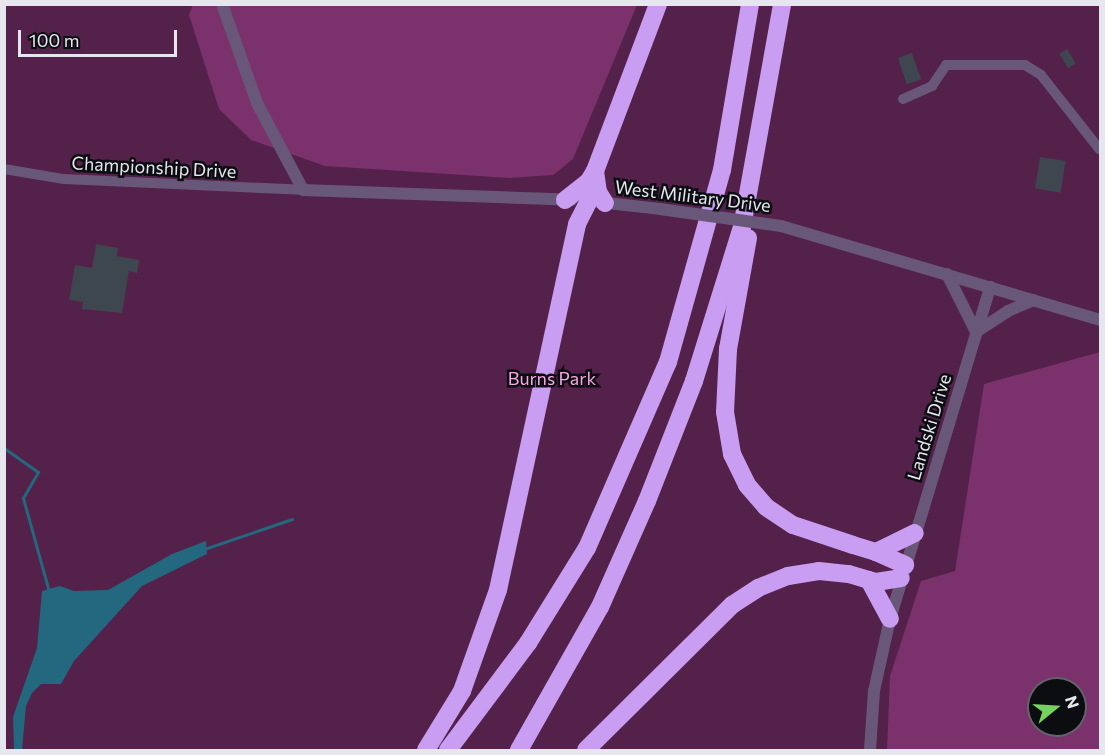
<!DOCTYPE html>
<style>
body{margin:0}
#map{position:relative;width:1105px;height:755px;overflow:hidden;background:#22232d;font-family:Commissioner,sans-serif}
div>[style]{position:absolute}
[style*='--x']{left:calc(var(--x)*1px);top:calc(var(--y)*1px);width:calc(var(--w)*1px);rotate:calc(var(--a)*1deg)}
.green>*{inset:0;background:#532149}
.forest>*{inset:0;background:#7a316c}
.water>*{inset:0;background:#23687e}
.stream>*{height:3px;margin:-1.5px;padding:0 1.5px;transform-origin:1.5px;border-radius:1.5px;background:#23687e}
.building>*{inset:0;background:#3e4650;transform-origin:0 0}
.minor>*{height:10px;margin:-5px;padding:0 5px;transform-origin:5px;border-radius:5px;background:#695779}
.tertiary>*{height:12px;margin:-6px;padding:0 6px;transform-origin:6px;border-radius:6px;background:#695779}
.motorway>*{height:18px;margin:-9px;padding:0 9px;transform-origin:9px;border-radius:9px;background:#c99df1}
.tertiary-bridge>*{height:12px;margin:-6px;padding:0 6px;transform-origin:6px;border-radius:6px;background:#695779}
span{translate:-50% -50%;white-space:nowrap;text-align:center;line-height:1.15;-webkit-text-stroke:5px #0c0d11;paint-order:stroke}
.street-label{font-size:18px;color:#e6e7ee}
.park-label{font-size:18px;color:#f9a6e5}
.frame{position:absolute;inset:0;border:6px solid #e6e7ee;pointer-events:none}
.north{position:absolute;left:1027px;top:677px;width:60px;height:60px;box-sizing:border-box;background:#0c0d11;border:2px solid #636469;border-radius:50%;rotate:72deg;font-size:16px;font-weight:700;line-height:24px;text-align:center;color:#e6e7ee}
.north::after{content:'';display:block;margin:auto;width:21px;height:27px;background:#75d25a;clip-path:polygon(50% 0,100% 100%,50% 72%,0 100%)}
.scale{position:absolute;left:18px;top:30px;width:159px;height:27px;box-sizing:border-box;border:3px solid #e6e7ee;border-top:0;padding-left:8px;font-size:18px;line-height:21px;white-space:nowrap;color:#e6e7ee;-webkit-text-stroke:4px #0c0d11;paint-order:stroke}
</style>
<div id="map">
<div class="green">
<div style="clip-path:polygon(evenodd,4px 5px,1100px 5px,1100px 750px,5px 750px,4px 5px,1039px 689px,1075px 689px,1075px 725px,1039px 725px,1039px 689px)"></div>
</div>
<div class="forest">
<div style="clip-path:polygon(193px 4px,637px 5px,573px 159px,553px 175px,509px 178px,325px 166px,251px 140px,219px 109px,189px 15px)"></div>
<div style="clip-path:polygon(evenodd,1100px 352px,1100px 750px,887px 750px,890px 676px,921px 581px,955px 571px,984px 384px,1100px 352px,1039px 689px,1075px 689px,1075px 725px,1039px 725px,1039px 689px)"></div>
</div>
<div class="water">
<div style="clip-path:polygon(206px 541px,207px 554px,142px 586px,74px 661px,61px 684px,41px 684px,32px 693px,26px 706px,22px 750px,14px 750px,13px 717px,37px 648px,42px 591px,60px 586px,74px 591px,108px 590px,172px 554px)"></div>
</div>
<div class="stream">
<div style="--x:4;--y:448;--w:42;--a:35.2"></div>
<div style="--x:38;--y:472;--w:30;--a:120"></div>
<div style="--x:23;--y:498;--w:98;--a:74.5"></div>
<div style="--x:204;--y:549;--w:93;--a:-18.8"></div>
</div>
<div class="building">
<div style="left:1067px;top:49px;width:17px;height:9px;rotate:59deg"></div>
<div style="left:912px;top:53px;width:28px;height:15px;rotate:71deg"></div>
<div style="left:1040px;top:157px;width:26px;height:32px;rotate:9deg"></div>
<div style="clip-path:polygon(96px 244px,118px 248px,117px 256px,139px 260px,137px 273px,129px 271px,122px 313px,82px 309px,83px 302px,69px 300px,75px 265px,92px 268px)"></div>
</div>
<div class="minor">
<div style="--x:903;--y:99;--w:32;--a:-24"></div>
<div style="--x:932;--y:86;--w:25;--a:-56"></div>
<div style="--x:946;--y:65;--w:79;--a:0"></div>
<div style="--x:1025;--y:65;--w:19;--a:32"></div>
<div style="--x:1041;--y:75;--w:95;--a:51.8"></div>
<div style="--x:4;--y:169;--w:61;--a:9.5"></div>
<div style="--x:64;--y:179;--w:239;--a:2.6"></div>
</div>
<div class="tertiary">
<div style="--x:222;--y:4;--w:105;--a:70.5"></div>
<div style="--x:257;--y:103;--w:98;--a:62.1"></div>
<div style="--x:303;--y:190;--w:269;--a:2.1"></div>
<div style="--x:598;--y:202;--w:62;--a:6.4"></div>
<div style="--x:781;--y:226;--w:333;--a:16.4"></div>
<div style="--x:947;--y:274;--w:65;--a:63.4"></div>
<div style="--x:976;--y:332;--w:38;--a:-33"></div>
<div style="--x:1008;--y:311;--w:28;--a:-23"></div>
<div style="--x:870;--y:750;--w:59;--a:-86.1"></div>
<div style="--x:874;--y:691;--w:74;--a:-77.5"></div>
<div style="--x:890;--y:619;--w:347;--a:-73.2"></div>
</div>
<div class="motorway">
<div style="--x:595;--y:171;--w:21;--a:82"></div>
<div style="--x:598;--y:192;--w:13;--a:58"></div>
<div style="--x:565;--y:200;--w:31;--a:-38"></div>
<div style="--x:589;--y:181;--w:12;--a:-59"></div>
<div style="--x:595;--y:171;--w:178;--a:-69.3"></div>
<div style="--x:748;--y:238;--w:113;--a:100.2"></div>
<div style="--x:728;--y:349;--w:63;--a:92.7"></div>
<div style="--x:725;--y:412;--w:43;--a:80.5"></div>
<div style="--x:732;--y:454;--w:34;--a:64"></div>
<div style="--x:747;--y:485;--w:29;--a:49"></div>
<div style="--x:766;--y:507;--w:32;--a:34"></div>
<div style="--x:793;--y:525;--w:63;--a:18.4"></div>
<div style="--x:853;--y:545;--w:24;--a:17"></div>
<div style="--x:876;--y:552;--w:43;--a:-26"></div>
<div style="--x:876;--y:552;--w:32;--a:24"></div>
<div style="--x:869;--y:580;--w:44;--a:61.7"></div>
<div style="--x:426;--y:750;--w:69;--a:-58.6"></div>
<div style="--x:462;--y:691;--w:107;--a:-70.4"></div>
<div style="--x:498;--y:590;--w:374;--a:-77.8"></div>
<div style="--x:577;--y:224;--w:25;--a:-63"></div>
<div style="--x:448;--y:750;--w:134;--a:-53.2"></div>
<div style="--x:528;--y:643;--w:112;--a:-58.2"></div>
<div style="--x:587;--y:548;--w:203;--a:-66.5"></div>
<div style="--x:668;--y:362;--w:199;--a:-74.3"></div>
<div style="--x:722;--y:170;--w:168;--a:-80.4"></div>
<div style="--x:519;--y:750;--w:164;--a:-60.5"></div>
<div style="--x:600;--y:607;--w:116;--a:-66.1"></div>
<div style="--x:647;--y:501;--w:129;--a:-68.6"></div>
<div style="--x:694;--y:381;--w:161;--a:-72.7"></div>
<div style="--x:742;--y:227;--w:227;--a:-79.8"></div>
<div style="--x:586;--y:750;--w:206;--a:-44.8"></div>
<div style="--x:732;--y:605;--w:31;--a:-33"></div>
<div style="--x:758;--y:588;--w:32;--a:-22"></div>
<div style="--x:788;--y:576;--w:31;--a:-9"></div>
<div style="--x:819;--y:571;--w:30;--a:6"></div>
<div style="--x:849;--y:574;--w:28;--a:17"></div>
<div style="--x:876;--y:582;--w:25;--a:-9"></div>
</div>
<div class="tertiary-bridge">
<div style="--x:660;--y:209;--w:122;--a:8"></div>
</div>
<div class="street-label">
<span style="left:154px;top:167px;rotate:3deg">Championship Drive</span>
<span style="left:693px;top:196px;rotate:7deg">West Military Drive</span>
<span style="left:929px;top:427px;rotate:-73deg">Landski Drive</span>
</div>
<div class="park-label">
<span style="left:552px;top:378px">Burns Park</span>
</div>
<div class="frame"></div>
<div class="north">N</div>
<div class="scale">100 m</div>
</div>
